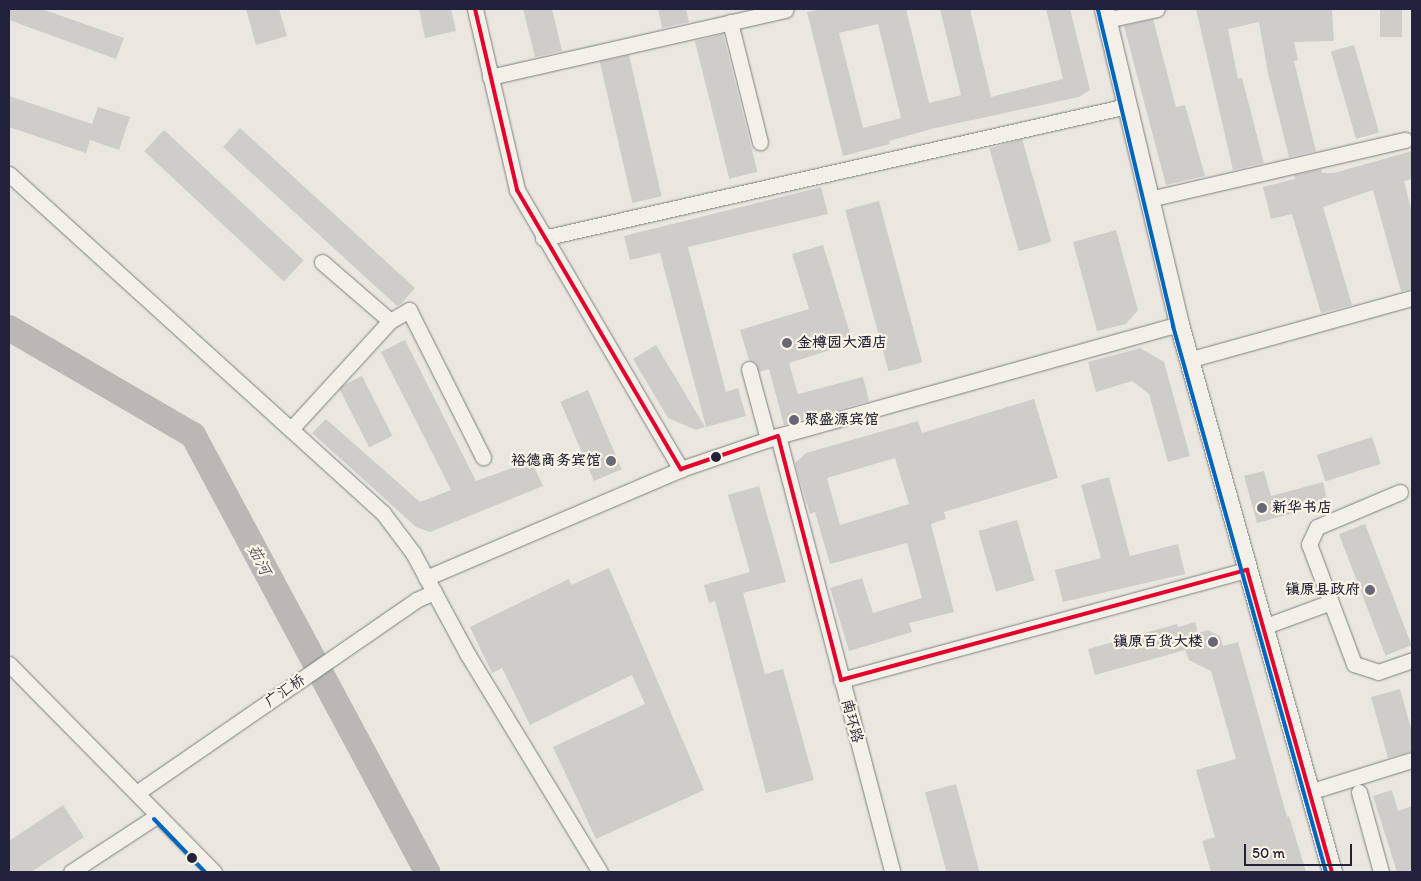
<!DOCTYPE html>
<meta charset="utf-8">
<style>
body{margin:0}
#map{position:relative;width:1421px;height:881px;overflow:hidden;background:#eae7e0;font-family:Itim,"LXGW WenKai TC",sans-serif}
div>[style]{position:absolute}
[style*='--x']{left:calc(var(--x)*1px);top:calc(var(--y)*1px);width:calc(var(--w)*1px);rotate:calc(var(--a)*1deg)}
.river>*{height:26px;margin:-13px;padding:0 13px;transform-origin:13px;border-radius:13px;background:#bab7b5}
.building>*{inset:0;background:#cfcdc9;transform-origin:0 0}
.roads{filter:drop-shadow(0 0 1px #807f81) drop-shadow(0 0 1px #807f81)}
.minor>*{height:15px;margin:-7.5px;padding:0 7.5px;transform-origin:7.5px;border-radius:7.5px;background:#f3f0ea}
.major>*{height:19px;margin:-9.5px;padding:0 9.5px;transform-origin:9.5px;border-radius:9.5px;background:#f3f0ea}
.bus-1>*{height:4px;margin:-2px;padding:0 2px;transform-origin:2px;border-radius:2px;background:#e4002b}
.bus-2>*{height:4px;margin:-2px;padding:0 2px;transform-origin:2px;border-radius:2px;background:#0065bd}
.dots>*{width:14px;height:14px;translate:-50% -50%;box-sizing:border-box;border:2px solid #fcf5e5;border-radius:50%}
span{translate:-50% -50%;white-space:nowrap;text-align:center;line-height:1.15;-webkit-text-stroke:4.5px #fcf5e5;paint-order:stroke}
.poi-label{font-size:15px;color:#22223b;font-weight:700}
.left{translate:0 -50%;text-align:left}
.right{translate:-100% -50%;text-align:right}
.street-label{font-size:15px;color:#22223b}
.water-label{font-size:16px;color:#575564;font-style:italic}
.frame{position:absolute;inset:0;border:10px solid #22223b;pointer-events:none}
.scale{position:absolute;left:1244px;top:844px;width:108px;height:22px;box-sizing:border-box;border:2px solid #22223b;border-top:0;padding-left:6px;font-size:15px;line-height:18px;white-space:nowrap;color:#22223b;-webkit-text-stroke:4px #fcf5e5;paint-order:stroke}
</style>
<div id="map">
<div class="river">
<div style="--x:9;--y:328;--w:213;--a:30.2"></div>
<div style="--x:193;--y:435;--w:496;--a:61.8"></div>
</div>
<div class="building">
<div style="clip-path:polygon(9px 9px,42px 9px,124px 38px,116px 59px,9px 20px)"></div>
<div style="clip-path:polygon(246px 9px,279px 9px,287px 36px,256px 45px)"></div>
<div style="clip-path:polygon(419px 9px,451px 9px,456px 31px,425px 38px)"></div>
<div style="clip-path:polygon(523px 9px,552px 9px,562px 51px,535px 57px)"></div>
<div style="clip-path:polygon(658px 9px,686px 9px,689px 22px,662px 28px)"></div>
<div style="clip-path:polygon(evenodd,822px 9px,906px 9px,929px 103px,961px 95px,940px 9px,970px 9px,991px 97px,1063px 79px,1046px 9px,1070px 9px,1090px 90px,1079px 97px,935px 128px,889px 141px,890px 144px,843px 156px,807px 12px,822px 9px,878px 24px,901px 118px,863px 128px,839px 33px,878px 24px)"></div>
<div style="clip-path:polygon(1196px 9px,1332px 9px,1334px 41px,1294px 42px,1298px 60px,1294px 61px,1316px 151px,1289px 157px,1268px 73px,1259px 22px,1228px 29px,1238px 79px,1242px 78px,1264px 163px,1233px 170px)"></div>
<div style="left:1380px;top:9px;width:22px;height:28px"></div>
<div style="clip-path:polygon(1153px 19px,1176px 107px,1185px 105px,1205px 176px,1166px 185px,1124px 26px)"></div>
<div style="left:723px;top:34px;width:142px;height:29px;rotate:76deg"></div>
<div style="left:1354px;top:45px;width:91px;height:24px;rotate:74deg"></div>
<div style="left:629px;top:55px;width:145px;height:30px;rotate:77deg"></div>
<div style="clip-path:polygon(9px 96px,92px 124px,98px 107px,130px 117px,119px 150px,90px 140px,86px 153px,9px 127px)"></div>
<div style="clip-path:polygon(240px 128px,415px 288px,401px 304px,397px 306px,223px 147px)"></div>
<div style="left:164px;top:130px;width:191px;height:29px;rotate:43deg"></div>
<div style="left:1022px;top:139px;width:107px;height:34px;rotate:74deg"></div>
<div style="clip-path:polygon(1412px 151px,1412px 179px,1404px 181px,1412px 213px,1412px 289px,1401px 291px,1373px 190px,1323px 207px,1352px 305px,1321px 313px,1292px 214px,1271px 219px,1263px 187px,1295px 179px,1294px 175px,1321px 169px,1322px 173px,1334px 173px)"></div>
<div style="clip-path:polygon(821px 187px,828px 214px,688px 247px,726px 392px,738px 388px,746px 416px,706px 427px,660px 253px,630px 260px,624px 236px)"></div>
<div style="left:879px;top:201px;width:167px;height:35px;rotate:75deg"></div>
<div style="clip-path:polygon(1116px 230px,1138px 310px,1126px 324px,1097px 331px,1073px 242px)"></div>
<div style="clip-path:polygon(823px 245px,853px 343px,789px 363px,798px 394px,863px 377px,869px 401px,784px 425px,769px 369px,759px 372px,756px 363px,749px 360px,740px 330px,809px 309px,792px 254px)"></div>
<div style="clip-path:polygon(405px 340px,476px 481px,531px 461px,543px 486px,430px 532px,416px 527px,312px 433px,326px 419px,420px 502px,451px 490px,381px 352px)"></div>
<div style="clip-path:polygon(656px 345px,705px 427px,696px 430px,668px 418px,633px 359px)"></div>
<div style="clip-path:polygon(1140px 348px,1164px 362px,1190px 456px,1168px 462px,1149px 394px,1132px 381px,1096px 392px,1088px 362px)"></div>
<div style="left:362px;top:376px;width:67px;height:26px;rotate:63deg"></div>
<div style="left:588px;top:390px;width:86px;height:30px;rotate:67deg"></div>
<div style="clip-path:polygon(evenodd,1034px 399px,1058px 478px,944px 512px,946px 519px,931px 524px,954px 612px,909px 623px,912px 632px,849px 651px,830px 588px,862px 578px,873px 613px,922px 598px,907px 543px,830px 564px,815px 512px,810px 514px,795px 463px,806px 453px,918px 421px,922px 433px,1034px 399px,895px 458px,909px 504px,840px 525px,827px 478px,895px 458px)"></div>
<div style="left:1372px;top:437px;width:28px;height:58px;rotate:72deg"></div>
<div style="clip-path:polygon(1264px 471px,1271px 496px,1323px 482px,1328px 504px,1257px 523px,1244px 476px)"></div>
<div style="clip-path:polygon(1109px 477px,1130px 556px,1178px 544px,1185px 574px,1063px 602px,1055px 570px,1101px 558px,1081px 485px)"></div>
<div style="clip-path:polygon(759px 486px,786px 582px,743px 593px,765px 674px,783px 669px,814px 780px,766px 793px,715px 601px,709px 603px,704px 585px,750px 572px,728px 495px)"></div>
<div style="left:1017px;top:520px;width:63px;height:40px;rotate:74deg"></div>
<div style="left:1365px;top:524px;width:130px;height:28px;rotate:69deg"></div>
<div style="clip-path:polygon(609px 568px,704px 790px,596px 839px,553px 747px,645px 704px,632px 675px,530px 725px,502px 668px,492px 673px,470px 627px,569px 579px,571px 585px)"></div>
<div style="clip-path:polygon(1195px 622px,1198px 633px,1207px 630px,1220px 636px,1223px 646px,1238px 642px,1287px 817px,1289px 816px,1306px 872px,1211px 872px,1202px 841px,1215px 837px,1196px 770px,1236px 759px,1211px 671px,1189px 660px,1185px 650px,1095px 675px,1088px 649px,1177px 624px,1178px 627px)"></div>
<div style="clip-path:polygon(1400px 689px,1412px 732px,1412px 751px,1388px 758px,1371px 697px)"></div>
<div style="left:956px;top:784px;width:91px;height:32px;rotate:75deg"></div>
<div style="clip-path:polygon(1392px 790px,1398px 811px,1412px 806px,1412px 872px,1397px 872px,1373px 796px)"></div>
<div style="clip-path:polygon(63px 805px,84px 837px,31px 872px,9px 872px,9px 841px)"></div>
</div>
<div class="roads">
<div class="minor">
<div style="--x:475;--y:9;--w:186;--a:76.9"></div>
<div style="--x:517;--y:190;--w:324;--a:59.6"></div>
<div style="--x:681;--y:469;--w:102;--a:-18.8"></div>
<div style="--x:778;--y:436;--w:416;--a:-15.6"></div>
<div style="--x:1106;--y:20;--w:52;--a:-12.2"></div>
<div style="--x:730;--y:22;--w:124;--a:76"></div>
<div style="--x:490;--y:77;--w:303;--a:-12.8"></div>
<div style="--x:9;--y:174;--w:505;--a:42.19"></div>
<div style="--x:383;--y:513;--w:50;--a:53.1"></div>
<div style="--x:413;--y:553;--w:116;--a:61.7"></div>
<div style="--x:468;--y:655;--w:254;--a:58.7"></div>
<div style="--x:1149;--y:199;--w:263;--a:-13"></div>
<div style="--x:543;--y:238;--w:599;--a:-12.74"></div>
<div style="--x:322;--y:262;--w:90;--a:40.9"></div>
<div style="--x:1188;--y:360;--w:232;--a:-15.5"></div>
<div style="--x:749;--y:369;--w:73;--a:74.8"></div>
<div style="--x:291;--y:429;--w:147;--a:-47.5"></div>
<div style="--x:390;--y:321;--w:22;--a:-30"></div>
<div style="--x:409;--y:310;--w:165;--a:63.3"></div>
<div style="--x:778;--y:436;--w:451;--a:75.3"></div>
<div style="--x:1400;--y:492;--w:90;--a:157.1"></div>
<div style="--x:1317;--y:527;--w:19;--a:115"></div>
<div style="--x:1309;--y:544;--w:128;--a:69.4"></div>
<div style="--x:1354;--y:664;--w:25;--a:18"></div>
<div style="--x:1378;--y:672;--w:36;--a:-19"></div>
<div style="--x:426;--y:578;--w:277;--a:-23.1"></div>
<div style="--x:1263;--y:627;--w:72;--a:-20.2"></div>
<div style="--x:9;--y:664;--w:292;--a:45.4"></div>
<div style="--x:841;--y:680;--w:421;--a:-15.2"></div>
<div style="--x:138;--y:792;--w:338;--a:-34.6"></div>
<div style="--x:416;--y:600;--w:20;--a:-24"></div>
<div style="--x:1309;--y:792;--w:108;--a:-17.3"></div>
<div style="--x:1359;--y:792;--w:83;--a:74.6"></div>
<div style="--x:71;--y:872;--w:104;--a:-33.2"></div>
</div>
<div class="major">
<div style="--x:1104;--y:9;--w:324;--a:76.6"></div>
<div style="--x:1179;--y:324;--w:569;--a:74.4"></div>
</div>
</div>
<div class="bus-1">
<div style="--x:475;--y:9;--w:186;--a:76.9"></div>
<div style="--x:517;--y:190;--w:324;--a:59.6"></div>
<div style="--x:681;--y:469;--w:102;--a:-18.8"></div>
<div style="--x:778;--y:436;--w:252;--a:75.5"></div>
<div style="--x:1247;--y:570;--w:314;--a:74.3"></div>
<div style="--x:841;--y:680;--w:421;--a:-15.2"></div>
</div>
<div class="bus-2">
<div style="--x:1098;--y:10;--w:325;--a:76.6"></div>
<div style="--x:1173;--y:326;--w:567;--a:74.35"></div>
<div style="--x:154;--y:819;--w:74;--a:46.1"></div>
</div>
<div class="dots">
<div style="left:787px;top:343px;background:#686775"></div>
<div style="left:794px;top:420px;background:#686775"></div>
<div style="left:716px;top:457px;background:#22223b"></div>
<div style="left:611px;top:461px;background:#686775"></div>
<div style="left:1262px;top:508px;background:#686775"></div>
<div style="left:1370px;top:590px;background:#686775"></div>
<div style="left:1213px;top:642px;background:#686775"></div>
<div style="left:192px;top:858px;background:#22223b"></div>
</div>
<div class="poi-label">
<span class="left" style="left:797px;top:343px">金樽园大酒店</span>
<span class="left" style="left:804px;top:420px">聚盛源宾馆</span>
<span class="right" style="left:601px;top:461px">裕德商务宾馆</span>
<span class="left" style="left:1272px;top:508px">新华书店</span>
<span class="right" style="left:1360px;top:590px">镇原县政府</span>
<span class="right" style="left:1203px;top:642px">镇原百货大楼</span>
</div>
<div class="street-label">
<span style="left:285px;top:691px;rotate:-35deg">广汇桥</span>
<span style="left:852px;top:721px;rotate:75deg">南环路</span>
</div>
<div class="water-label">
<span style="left:259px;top:560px;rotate:62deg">茹河</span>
</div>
<div class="frame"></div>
<div class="scale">50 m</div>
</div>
